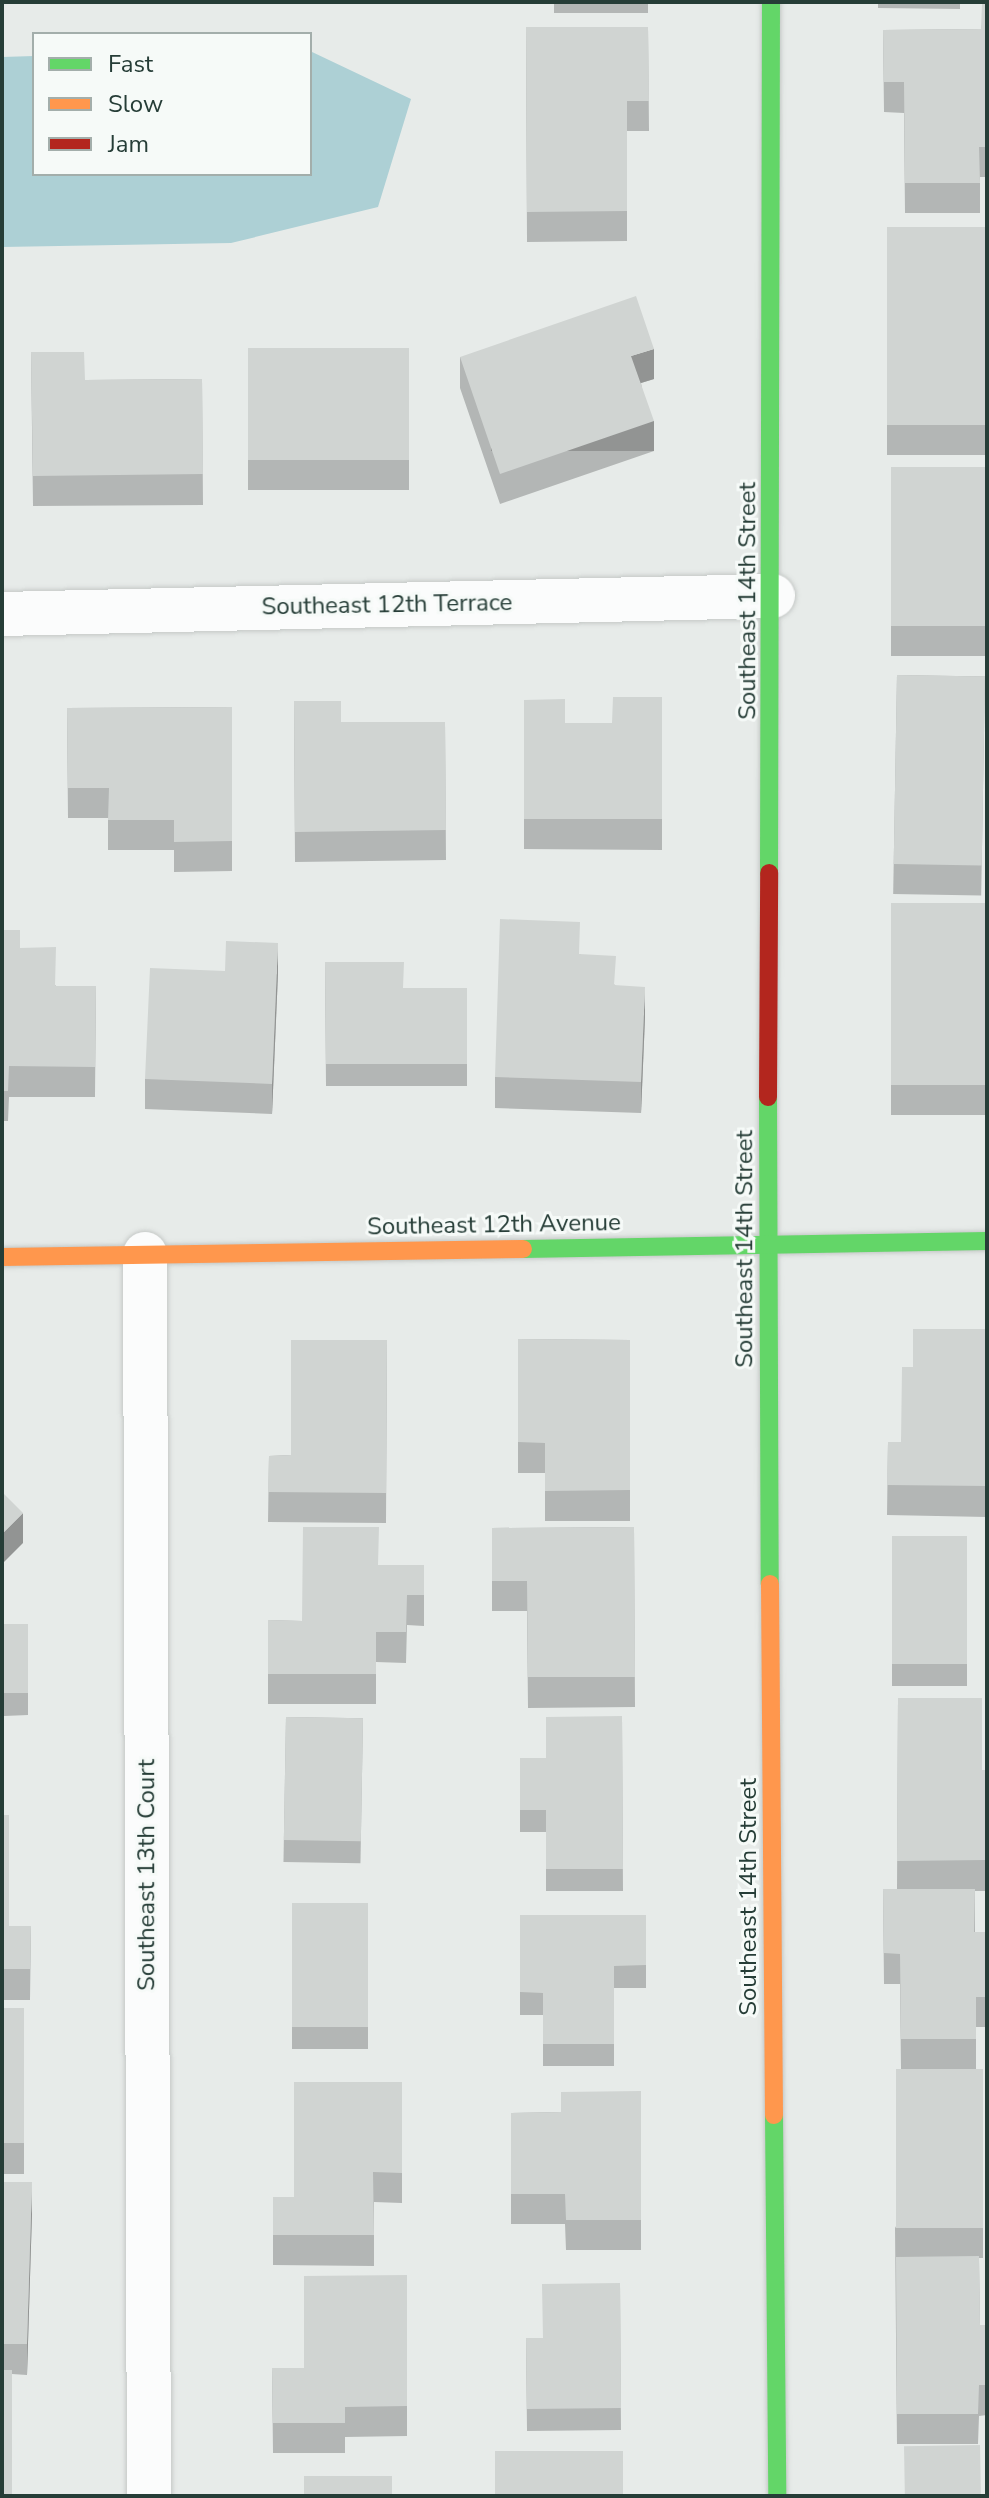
<!DOCTYPE html>
<style>
body{margin:0}
#map{position:relative;width:989px;height:2498px;overflow:hidden;background:#e7ebe9;font-family:"Nunito Sans",sans-serif}
div>[style]{position:absolute}
[style*='--x']{left:calc(var(--x)*1px);top:calc(var(--y)*1px);width:calc(var(--w)*1px);rotate:calc(var(--a)*1deg)}
.water>*{inset:0;background:#add0d5}
.roads{filter:drop-shadow(0 0 2px #c4c8c6) drop-shadow(0 0 2px #c4c8c6)}
.street>*{height:44px;margin:-22px;padding:0 22px;transform-origin:22px;border-radius:22px;background:#fbfcfc}
.fast>*{height:18px;margin:-9px;padding:0 9px;transform-origin:9px;border-radius:9px;background:#63d668}
.slow>*{height:18px;margin:-9px;padding:0 9px;transform-origin:9px;border-radius:9px;background:#ff974d}
.jam>*{height:18px;margin:-9px;padding:0 9px;transform-origin:9px;border-radius:9px;background:#b3261e}
.wall>*{inset:0;background:#b3b6b5;transform-origin:0 0}
.shaded-wall>*{inset:0;background:#929493;transform-origin:0 0}
.building>*{inset:0;background:#d0d4d2;transform-origin:0 0}
span{translate:-50% -50%;white-space:nowrap;text-align:center;line-height:1.15;-webkit-text-stroke:6px #f6faf8;paint-order:stroke}
.street-label{font-size:24px;color:#263d37}
.frame{position:absolute;inset:0;border:4px solid #263d37;pointer-events:none}
.legend{position:absolute;left:32px;top:32px;width:280px;height:144px;box-sizing:border-box;background:#f6faf8;border:2px solid #a3aeab;margin:0;padding:10px 14px;list-style:none;font-size:24px;color:#263d37}
.legend li{display:flex;align-items:center;gap:16px;height:40px}
.legend b{width:40px;border:2px solid #a3aeab}
</style>
<div id="map">
<div class="water">
<div style="clip-path:polygon(310px 51px,411px 99px,378px 207px,231px 243px,2px 247px,2px 57px,34px 56px,34px 174px,310px 174px)"></div>
</div>
<div class="roads">
<div class="street">
<div style="--x:2;--y:614;--w:771;--a:-1.34"></div>
<div style="--x:145;--y:1254;--w:1242;--a:89.82"></div>
</div>
<div class="fast">
<div style="--x:769;--y:873;--w:871;--a:-89.87"></div>
<div style="--x:768;--y:1097;--w:487;--a:89.8"></div>
<div style="--x:523;--y:1249;--w:464;--a:-1"></div>
<div style="--x:774;--y:2115;--w:381;--a:89.5"></div>
</div>
<div class="slow">
<div style="--x:2;--y:1257;--w:521;--a:-0.88"></div>
<div style="--x:770;--y:1584;--w:531;--a:89.57"></div>
</div>
<div class="jam">
<div style="--x:768;--y:1097;--w:224;--a:-89.7"></div>
</div>
</div>
<div class="wall">
<div style="left:554px;top:2px;width:94px;height:11px"></div>
<div style="clip-path:polygon(878px 2px,960px 2px,960px 9px,878px 8px)"></div>
<div style="clip-path:polygon(987px 3px,987px 177px,980px 177px,980px 213px,905px 213px,904px 113px,884px 112px,883px 30px,981px 29px)"></div>
<div style="clip-path:polygon(526px 27px,648px 27px,649px 131px,627px 131px,627px 241px,527px 242px)"></div>
<div style="left:887px;top:227px;width:100px;height:228px"></div>
<div style="left:409px;top:348px;width:142px;height:161px;rotate:90deg"></div>
<div style="clip-path:polygon(31px 352px,85px 380px,202px 379px,203px 505px,33px 506px)"></div>
<div style="clip-path:polygon(460px 357px,654px 379px,641px 383px,654px 451px,500px 504px,460px 388px)"></div>
<div style="left:891px;top:467px;width:96px;height:189px"></div>
<div style="left:897px;top:675px;width:88px;height:219px;rotate:1deg"></div>
<div style="clip-path:polygon(662px 697px,662px 850px,524px 849px,524px 700px,565px 723px,612px 723px)"></div>
<div style="clip-path:polygon(294px 701px,341px 722px,445px 722px,446px 860px,295px 862px)"></div>
<div style="clip-path:polygon(232px 707px,232px 871px,174px 872px,174px 850px,108px 850px,108px 818px,68px 818px,67px 708px)"></div>
<div style="left:891px;top:903px;width:96px;height:212px"></div>
<div style="clip-path:polygon(2px 930px,56px 986px,96px 986px,95px 1097px,9px 1097px,8px 1121px,2px 1121px)"></div>
<div style="clip-path:polygon(580px 954px,616px 986px,645px 1017px,641px 1113px,495px 1108px,495px 1077px)"></div>
<div style="clip-path:polygon(325px 962px,403px 988px,467px 988px,467px 1086px,326px 1086px)"></div>
<div style="clip-path:polygon(278px 973px,272px 1114px,145px 1109px,145px 1079px)"></div>
<div style="clip-path:polygon(987px 1329px,987px 1517px,887px 1515px,888px 1442px,901px 1442px,913px 1367px)"></div>
<div style="clip-path:polygon(518px 1339px,630px 1340px,630px 1521px,545px 1521px,545px 1473px,518px 1473px)"></div>
<div style="clip-path:polygon(387px 1340px,386px 1523px,268px 1522px,269px 1456px,291px 1455px)"></div>
<div style="clip-path:polygon(634px 1527px,635px 1707px,528px 1708px,527px 1611px,492px 1611px,492px 1528px)"></div>
<div style="left:892px;top:1536px;width:75px;height:150px"></div>
<div style="clip-path:polygon(379px 1565px,424px 1565px,424px 1626px,407px 1625px,406px 1663px,376px 1662px,376px 1704px,268px 1704px,268px 1620px,302px 1621px)"></div>
<div style="clip-path:polygon(2px 1624px,28px 1624px,28px 1715px,4px 1716px,4px 1779px,2px 1779px)"></div>
<div style="clip-path:polygon(898px 1698px,982px 1770px,987px 1770px,987px 1858px,985px 1891px,975px 1891px,975px 1932px,987px 1932px,987px 2027px,976px 2027px,976px 2069px,901px 2069px,900px 1984px,884px 1984px,883px 1889px,897px 1889px)"></div>
<div style="clip-path:polygon(622px 1716px,623px 1891px,546px 1891px,546px 1832px,520px 1832px,520px 1758px,546px 1758px)"></div>
<div style="left:286px;top:1717px;width:77px;height:145px;rotate:1deg"></div>
<div style="clip-path:polygon(2px 1815px,9px 1926px,31px 1926px,30px 2000px,2px 2000px)"></div>
<div style="left:292px;top:1903px;width:76px;height:146px"></div>
<div style="clip-path:polygon(520px 1915px,646px 1915px,646px 1988px,614px 1988px,614px 2066px,543px 2066px,543px 2015px,520px 2015px)"></div>
<div style="left:2px;top:2008px;width:22px;height:166px"></div>
<div style="clip-path:polygon(983px 2069px,983px 2258px,979px 2258px,980px 2325px,987px 2325px,987px 2415px,979px 2416px,978px 2444px,897px 2444px,895px 2228px)"></div>
<div style="clip-path:polygon(402px 2082px,402px 2203px,374px 2202px,374px 2266px,273px 2265px,273px 2197px,294px 2197px)"></div>
<div style="clip-path:polygon(641px 2091px,641px 2250px,566px 2250px,565px 2224px,511px 2224px,511px 2113px,561px 2112px)"></div>
<div style="clip-path:polygon(2px 2182px,32px 2213px,27px 2375px,12px 2374px,2px 2496px)"></div>
<div style="clip-path:polygon(407px 2275px,407px 2436px,345px 2437px,345px 2453px,273px 2453px,272px 2368px,304px 2368px)"></div>
<div style="clip-path:polygon(620px 2283px,621px 2430px,527px 2431px,526px 2338px,543px 2338px)"></div>
</div>
<div class="shaded-wall">
<div style="clip-path:polygon(654px 349px,654px 379px,631px 386px,631px 356px)"></div>
<div style="left:654px;top:421px;width:30px;height:163px;rotate:90deg"></div>
<div style="clip-path:polygon(278px 943px,278px 973px,272px 1114px,272px 1084px)"></div>
<div style="clip-path:polygon(645px 987px,645px 1017px,641px 1113px,641px 1082px)"></div>
<div style="clip-path:polygon(23px 1513px,23px 1543px,2px 1564px,2px 1534px)"></div>
<div style="clip-path:polygon(32px 2182px,32px 2213px,27px 2375px,27px 2344px)"></div>
</div>
<div class="building">
<div style="clip-path:polygon(987px 3px,987px 147px,979px 147px,980px 183px,905px 183px,904px 82px,884px 82px,883px 30px,981px 29px,982px 4px)"></div>
<div style="clip-path:polygon(526px 27px,648px 27px,649px 101px,627px 101px,627px 211px,527px 212px)"></div>
<div style="left:887px;top:227px;width:100px;height:198px"></div>
<div style="clip-path:polygon(636px 296px,654px 349px,631px 356px,654px 421px,500px 474px,460px 357px)"></div>
<div style="left:409px;top:348px;width:112px;height:161px;rotate:90deg"></div>
<div style="clip-path:polygon(31px 352px,84px 352px,85px 380px,202px 379px,203px 474px,33px 476px)"></div>
<div style="left:891px;top:467px;width:96px;height:159px"></div>
<div style="left:897px;top:675px;width:88px;height:189px;rotate:1deg"></div>
<div style="clip-path:polygon(613px 697px,662px 697px,662px 819px,524px 819px,524px 700px,565px 699px,565px 723px,612px 723px)"></div>
<div style="clip-path:polygon(294px 701px,341px 701px,341px 722px,445px 722px,446px 830px,295px 832px)"></div>
<div style="clip-path:polygon(232px 707px,232px 841px,174px 842px,174px 820px,108px 820px,109px 788px,68px 788px,67px 708px)"></div>
<div style="left:891px;top:903px;width:96px;height:182px"></div>
<div style="clip-path:polygon(500px 919px,580px 922px,579px 954px,616px 956px,614px 985px,645px 987px,641px 1082px,495px 1077px)"></div>
<div style="clip-path:polygon(2px 930px,20px 930px,20px 948px,56px 947px,55px 986px,96px 986px,95px 1067px,9px 1066px,8px 1091px,2px 1091px)"></div>
<div style="clip-path:polygon(226px 941px,278px 943px,272px 1084px,145px 1079px,150px 968px,225px 971px)"></div>
<div style="clip-path:polygon(325px 962px,404px 962px,403px 988px,467px 988px,467px 1064px,326px 1064px)"></div>
<div style="clip-path:polygon(913px 1329px,987px 1329px,987px 1486px,887px 1485px,888px 1442px,901px 1442px,902px 1367px,913px 1367px)"></div>
<div style="clip-path:polygon(518px 1339px,630px 1340px,630px 1490px,545px 1491px,545px 1443px,518px 1442px)"></div>
<div style="clip-path:polygon(291px 1340px,387px 1340px,386px 1493px,268px 1492px,269px 1456px,291px 1455px)"></div>
<div style="clip-path:polygon(2px 1492px,23px 1513px,2px 1534px)"></div>
<div style="clip-path:polygon(303px 1527px,379px 1527px,378px 1565px,424px 1565px,424px 1595px,407px 1595px,406px 1632px,376px 1632px,376px 1674px,268px 1674px,268px 1620px,302px 1621px)"></div>
<div style="clip-path:polygon(634px 1527px,635px 1677px,528px 1677px,527px 1581px,492px 1581px,492px 1528px)"></div>
<div style="left:892px;top:1536px;width:75px;height:128px"></div>
<div style="clip-path:polygon(2px 1624px,28px 1624px,28px 1693px,4px 1693px,4px 1757px,2px 1757px)"></div>
<div style="clip-path:polygon(898px 1698px,982px 1698px,982px 1770px,987px 1770px,987px 1828px,985px 1860px,897px 1861px)"></div>
<div style="clip-path:polygon(622px 1716px,623px 1869px,546px 1869px,546px 1810px,520px 1810px,520px 1758px,546px 1758px,546px 1717px)"></div>
<div style="left:286px;top:1717px;width:77px;height:123px;rotate:1deg"></div>
<div style="clip-path:polygon(2px 1815px,9px 1815px,9px 1926px,31px 1926px,30px 1969px,2px 1969px)"></div>
<div style="clip-path:polygon(883px 1889px,975px 1889px,974px 1932px,987px 1932px,987px 1997px,976px 1997px,976px 2039px,901px 2039px,900px 1954px,884px 1953px)"></div>
<div style="left:292px;top:1903px;width:76px;height:124px"></div>
<div style="clip-path:polygon(520px 1915px,646px 1915px,646px 1965px,614px 1966px,614px 2044px,543px 2044px,543px 1993px,520px 1992px)"></div>
<div style="left:2px;top:2008px;width:22px;height:135px"></div>
<div style="left:983px;top:2069px;width:159px;height:87px;rotate:90deg"></div>
<div style="clip-path:polygon(294px 2082px,402px 2082px,402px 2173px,373px 2172px,374px 2235px,273px 2235px,273px 2197px,294px 2197px)"></div>
<div style="clip-path:polygon(641px 2091px,641px 2220px,566px 2220px,565px 2194px,511px 2194px,511px 2113px,561px 2112px,561px 2092px)"></div>
<div style="clip-path:polygon(2px 2182px,32px 2182px,27px 2344px,2px 2344px)"></div>
<div style="clip-path:polygon(979px 2256px,980px 2325px,987px 2325px,987px 2385px,979px 2385px,978px 2414px,897px 2414px,896px 2257px)"></div>
<div style="clip-path:polygon(407px 2275px,407px 2406px,345px 2407px,345px 2423px,273px 2423px,272px 2368px,304px 2368px,304px 2276px)"></div>
<div style="clip-path:polygon(620px 2283px,621px 2408px,527px 2409px,526px 2338px,543px 2338px,542px 2284px)"></div>
<div style="left:2px;top:2370px;width:10px;height:126px"></div>
<div style="left:980px;top:2445px;width:51px;height:76px;rotate:89deg"></div>
<div style="left:495px;top:2451px;width:128px;height:45px"></div>
<div style="left:304px;top:2476px;width:88px;height:20px"></div>
</div>
<div class="street-label">
<span style="left:748px;top:601px;rotate:-90deg">Southeast 14th Street</span>
<span style="left:387px;top:605px;rotate:-1deg">Southeast 12th Terrace</span>
<span style="left:494px;top:1225px;rotate:-1deg">Southeast 12th Avenue</span>
<span style="left:745px;top:1249px;rotate:-90deg">Southeast 14th Street</span>
<span style="left:147px;top:1875px;rotate:-90deg">Southeast 13th Court</span>
<span style="left:749px;top:1897px;rotate:-90deg">Southeast 14th Street</span>
</div>
<div class="frame"></div>
<ul class="legend">
<li><b style="height:10px;background:#63d668"></b>Fast</li>
<li><b style="height:10px;background:#ff974d"></b>Slow</li>
<li><b style="height:10px;background:#b3261e"></b>Jam</li>
</ul>
</div>
